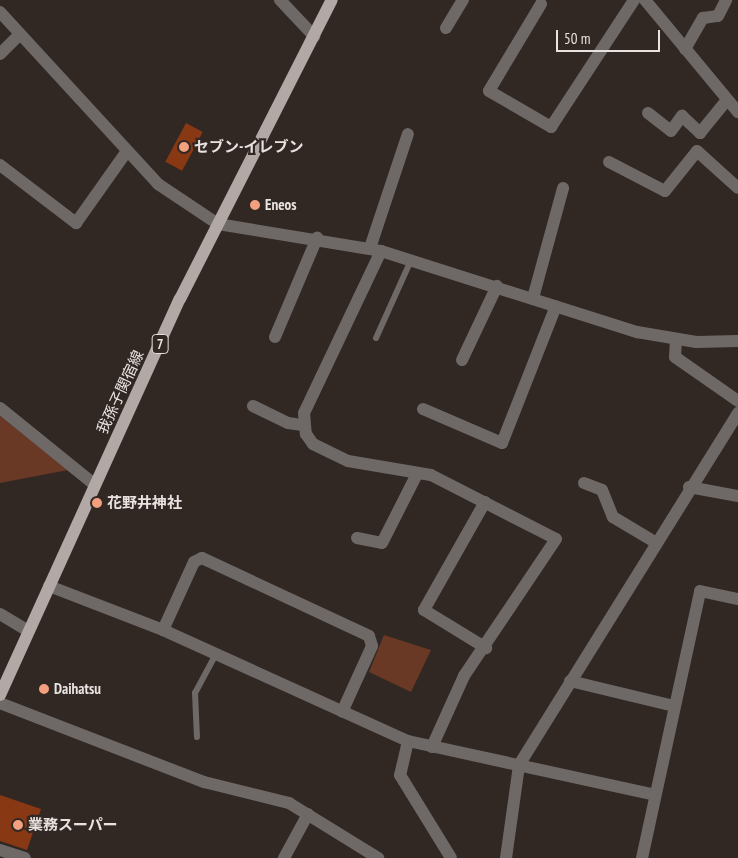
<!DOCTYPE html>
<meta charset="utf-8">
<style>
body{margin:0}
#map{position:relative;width:738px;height:858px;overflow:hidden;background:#312824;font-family:"PT Sans Narrow","Noto Sans JP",sans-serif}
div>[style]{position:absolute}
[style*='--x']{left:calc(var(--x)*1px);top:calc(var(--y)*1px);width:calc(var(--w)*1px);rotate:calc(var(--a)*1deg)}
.green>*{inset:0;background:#693925}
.building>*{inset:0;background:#883813;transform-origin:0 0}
.service>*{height:6px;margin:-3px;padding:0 3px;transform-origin:3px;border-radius:3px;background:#6e6967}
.minor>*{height:12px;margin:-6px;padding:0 6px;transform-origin:6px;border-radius:6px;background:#6e6967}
.tertiary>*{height:12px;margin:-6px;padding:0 6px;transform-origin:6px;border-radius:6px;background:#6e6967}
.primary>*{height:12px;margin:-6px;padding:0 6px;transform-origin:6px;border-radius:6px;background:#b2a8a5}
.dots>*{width:14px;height:14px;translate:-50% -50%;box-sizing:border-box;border:2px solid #312824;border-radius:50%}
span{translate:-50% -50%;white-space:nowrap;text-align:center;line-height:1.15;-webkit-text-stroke:4.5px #312824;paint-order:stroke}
.shield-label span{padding:1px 4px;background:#312824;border:1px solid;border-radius:4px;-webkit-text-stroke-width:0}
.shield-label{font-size:14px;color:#e8e2e0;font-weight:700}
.poi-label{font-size:15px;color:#e8e2e0;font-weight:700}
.left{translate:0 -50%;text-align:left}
.street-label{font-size:15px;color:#e8e2e0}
.scale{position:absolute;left:556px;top:30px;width:104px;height:22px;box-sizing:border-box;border:2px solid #e8e2e0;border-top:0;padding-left:6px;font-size:15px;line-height:18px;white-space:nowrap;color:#e8e2e0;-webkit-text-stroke:4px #312824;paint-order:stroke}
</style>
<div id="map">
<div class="green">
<div style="clip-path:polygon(0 416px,20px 432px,68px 470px,0 483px)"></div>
<div style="clip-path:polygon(384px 635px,431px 650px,411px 692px,369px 672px)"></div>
</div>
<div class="building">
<div style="left:186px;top:123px;width:19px;height:44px;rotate:28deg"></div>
<div style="clip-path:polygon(0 795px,41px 809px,27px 850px,0 841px)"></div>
</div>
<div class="service">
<div style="--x:376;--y:338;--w:85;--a:-65.8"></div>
<div style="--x:197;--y:737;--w:44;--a:-92.6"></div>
<div style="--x:195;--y:693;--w:44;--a:-61.7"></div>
</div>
<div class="minor">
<div style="--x:280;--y:0;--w:50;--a:46.6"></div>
<div style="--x:645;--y:0;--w:146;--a:50.3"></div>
<div style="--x:541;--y:4;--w:101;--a:120.9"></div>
<div style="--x:489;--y:91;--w:72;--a:30.1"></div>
<div style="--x:551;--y:127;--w:152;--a:-56.8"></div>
<div style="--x:446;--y:28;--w:33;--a:-59"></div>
<div style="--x:685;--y:49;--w:36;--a:-60"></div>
<div style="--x:703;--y:18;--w:15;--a:-8"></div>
<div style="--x:718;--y:16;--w:18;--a:-63"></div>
<div style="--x:0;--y:54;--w:27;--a:-45"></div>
<div style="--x:648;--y:113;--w:29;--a:38"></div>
<div style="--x:671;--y:131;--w:19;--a:-54"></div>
<div style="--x:682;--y:116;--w:25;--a:43"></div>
<div style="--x:700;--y:133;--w:41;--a:-50.9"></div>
<div style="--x:609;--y:162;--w:63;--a:27.4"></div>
<div style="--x:665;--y:191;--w:51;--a:-51.3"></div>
<div style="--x:697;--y:151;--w:55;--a:42.1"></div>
<div style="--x:0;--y:165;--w:96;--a:37.3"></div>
<div style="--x:76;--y:223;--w:88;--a:-54.7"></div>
<div style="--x:370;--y:248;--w:120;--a:-71.6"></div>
<div style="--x:381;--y:251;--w:179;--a:115.4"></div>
<div style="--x:304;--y:413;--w:21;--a:85"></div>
<div style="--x:306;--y:434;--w:12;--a:55"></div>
<div style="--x:313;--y:444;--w:39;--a:26"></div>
<div style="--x:348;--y:461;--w:84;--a:9.6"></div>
<div style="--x:431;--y:475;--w:140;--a:27.1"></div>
<div style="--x:556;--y:539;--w:165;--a:123.9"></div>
<div style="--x:464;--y:676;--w:78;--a:114.3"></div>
<div style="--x:533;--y:298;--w:114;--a:-74.7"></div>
<div style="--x:275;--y:337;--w:108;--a:-67"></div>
<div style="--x:676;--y:339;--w:18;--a:93"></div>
<div style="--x:675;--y:357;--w:77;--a:34.9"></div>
<div style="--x:462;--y:360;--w:82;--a:-64.7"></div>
<div style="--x:253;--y:406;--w:39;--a:26"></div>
<div style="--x:288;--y:423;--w:15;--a:8"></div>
<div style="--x:0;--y:408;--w:122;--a:39"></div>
<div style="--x:423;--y:409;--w:86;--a:23.3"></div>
<div style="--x:502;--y:443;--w:147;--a:-68.5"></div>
<div style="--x:584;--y:483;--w:19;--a:21"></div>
<div style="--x:602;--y:490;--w:29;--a:68"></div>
<div style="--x:613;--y:517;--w:49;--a:30.8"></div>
<div style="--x:689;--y:487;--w:50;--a:10.4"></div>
<div style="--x:485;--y:502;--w:124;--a:119.5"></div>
<div style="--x:424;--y:610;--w:73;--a:31.5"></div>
<div style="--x:357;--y:538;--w:25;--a:11"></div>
<div style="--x:382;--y:543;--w:77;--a:-63.1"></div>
<div style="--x:49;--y:586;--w:122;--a:21.1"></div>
<div style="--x:163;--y:630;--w:269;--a:24.4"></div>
<div style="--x:408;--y:741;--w:253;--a:12.3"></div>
<div style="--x:0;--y:614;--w:33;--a:31"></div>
<div style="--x:163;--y:630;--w:75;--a:-65.5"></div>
<div style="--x:194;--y:562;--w:9;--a:-27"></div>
<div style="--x:202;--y:558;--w:184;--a:25"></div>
<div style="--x:369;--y:636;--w:10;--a:73"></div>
<div style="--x:372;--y:646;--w:72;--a:114.4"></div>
<div style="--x:570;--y:681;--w:107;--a:13.5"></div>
<div style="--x:0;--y:703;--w:219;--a:21.2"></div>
<div style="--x:204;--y:782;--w:88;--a:13.9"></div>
<div style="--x:289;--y:803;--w:105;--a:31.7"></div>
<div style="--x:408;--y:741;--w:35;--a:103"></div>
<div style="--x:400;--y:775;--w:97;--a:58.4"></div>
<div style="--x:0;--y:850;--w:26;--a:18"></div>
<div style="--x:284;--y:858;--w:50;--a:-61.4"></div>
<div style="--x:506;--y:858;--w:94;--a:-82"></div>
<div style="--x:519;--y:765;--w:415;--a:-58.1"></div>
<div style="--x:642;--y:858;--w:273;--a:-77.7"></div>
<div style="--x:700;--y:591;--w:39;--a:12"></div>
</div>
<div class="tertiary">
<div style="--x:0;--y:12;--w:234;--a:47.4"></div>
<div style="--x:158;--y:184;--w:72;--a:33.7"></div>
<div style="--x:218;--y:224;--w:165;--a:9.4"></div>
<div style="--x:381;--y:251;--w:269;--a:17.6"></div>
<div style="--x:637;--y:332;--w:60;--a:9.6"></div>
<div style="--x:696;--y:342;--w:42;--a:-1.4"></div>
</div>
<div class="primary">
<div style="--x:0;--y:695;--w:435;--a:-65.6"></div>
<div style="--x:180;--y:299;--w:335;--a:-63.1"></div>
</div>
<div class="dots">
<div style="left:184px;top:147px;background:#f2a07f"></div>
<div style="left:255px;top:205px;background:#f2a07f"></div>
<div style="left:97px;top:503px;background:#f2a07f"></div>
<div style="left:44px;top:689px;background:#f2a07f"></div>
<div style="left:18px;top:825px;background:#f2a07f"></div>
</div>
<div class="shield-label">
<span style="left:160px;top:344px">7</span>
</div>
<div class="poi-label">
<span class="left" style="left:194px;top:147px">セブン-イレブン</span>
<span class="left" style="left:265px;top:205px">Eneos</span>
<span class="left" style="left:107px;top:503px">花野井神社</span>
<span class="left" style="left:54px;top:689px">Daihatsu</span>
<span class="left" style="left:28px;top:825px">業務スーパー</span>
</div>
<div class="street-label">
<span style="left:120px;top:392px;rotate:-65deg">我孫子関宿線</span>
</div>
<div class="scale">50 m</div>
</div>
